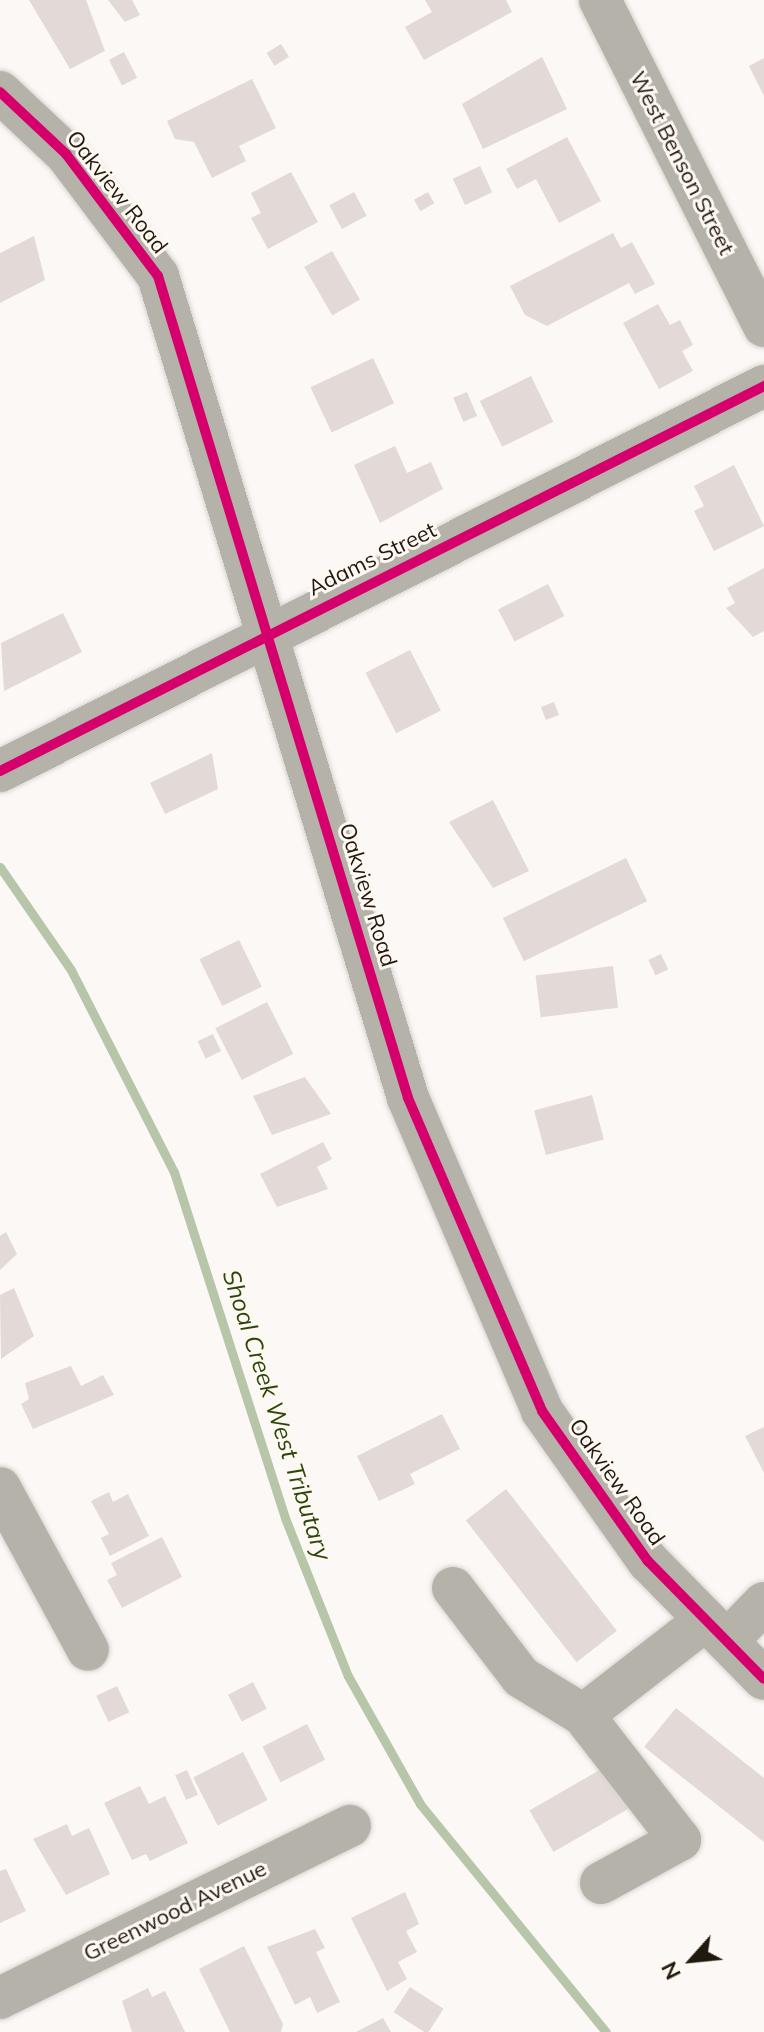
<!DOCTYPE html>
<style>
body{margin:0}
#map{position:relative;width:764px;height:2032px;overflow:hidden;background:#fbf8f5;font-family:Mulish,sans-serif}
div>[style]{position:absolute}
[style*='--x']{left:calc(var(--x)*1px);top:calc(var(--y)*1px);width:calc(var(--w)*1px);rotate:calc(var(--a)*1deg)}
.stream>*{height:9px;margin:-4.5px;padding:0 4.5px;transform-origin:4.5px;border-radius:4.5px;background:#b7c6a9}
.building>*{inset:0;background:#e3dad7;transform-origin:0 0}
.roads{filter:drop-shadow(0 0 2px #d7d4d1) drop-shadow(0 0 2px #d7d4d1)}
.minor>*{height:42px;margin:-21px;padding:0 21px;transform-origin:21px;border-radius:21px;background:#b5b3a9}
.cycleway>*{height:10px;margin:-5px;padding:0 5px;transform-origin:5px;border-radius:5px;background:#d6006c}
span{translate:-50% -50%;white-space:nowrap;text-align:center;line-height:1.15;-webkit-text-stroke:6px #fef8f2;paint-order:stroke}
.street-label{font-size:22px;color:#22190e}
.water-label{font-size:24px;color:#2a460a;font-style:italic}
.north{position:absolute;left:652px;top:1920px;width:80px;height:80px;-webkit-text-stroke:6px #fef8f2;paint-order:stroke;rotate:243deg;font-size:22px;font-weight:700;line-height:32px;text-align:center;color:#22190e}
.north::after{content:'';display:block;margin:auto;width:28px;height:36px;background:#22190e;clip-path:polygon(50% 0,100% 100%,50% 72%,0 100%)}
</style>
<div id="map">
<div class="stream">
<div style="--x:0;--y:867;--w:125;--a:55.4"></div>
<div style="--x:71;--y:970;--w:227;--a:63"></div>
<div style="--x:174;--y:1172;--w:363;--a:72.2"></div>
<div style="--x:285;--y:1518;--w:170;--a:68.3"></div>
<div style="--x:348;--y:1676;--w:147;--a:60.6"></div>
<div style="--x:420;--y:1804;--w:294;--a:50.8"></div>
</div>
<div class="building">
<div style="clip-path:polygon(29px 0,86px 0,105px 51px,70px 69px)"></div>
<div style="clip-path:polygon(108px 0,132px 0,140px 15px,125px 22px)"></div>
<div style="clip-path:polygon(425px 0,506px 0,512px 12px,424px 60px,405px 27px,432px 12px)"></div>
<div style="left:281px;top:44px;width:15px;height:17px;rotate:58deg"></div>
<div style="left:124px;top:52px;width:29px;height:17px;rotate:63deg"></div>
<div style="clip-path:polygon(542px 57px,567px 109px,483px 149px,462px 104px)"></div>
<div style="clip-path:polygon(764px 58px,764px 96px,749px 66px)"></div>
<div style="clip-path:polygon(252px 79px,276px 128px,239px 146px,246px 161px,212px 178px,194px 142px,175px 139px,167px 121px)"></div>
<div style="clip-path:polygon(567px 137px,601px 201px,559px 223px,536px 179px,517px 189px,506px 169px)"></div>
<div style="left:480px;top:166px;width:29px;height:30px;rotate:65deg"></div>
<div style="clip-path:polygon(291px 172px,318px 222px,268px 249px,251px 218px,261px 213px,251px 193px)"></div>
<div style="left:354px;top:192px;width:27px;height:28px;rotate:62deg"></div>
<div style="left:428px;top:192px;width:13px;height:16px;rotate:61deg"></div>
<div style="clip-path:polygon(613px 233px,621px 248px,632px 242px,655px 284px,635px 294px,629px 283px,547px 326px,525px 315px,510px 286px)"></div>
<div style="clip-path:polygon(34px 236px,45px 280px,0 303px,0 253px)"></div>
<div style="left:332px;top:251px;width:56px;height:32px;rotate:60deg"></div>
<div style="clip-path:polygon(658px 304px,670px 325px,680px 320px,693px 345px,682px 351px,693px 371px,659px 389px,623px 323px)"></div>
<div style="left:373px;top:358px;width:50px;height:69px;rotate:65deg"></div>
<div style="left:531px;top:376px;width:51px;height:57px;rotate:64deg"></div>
<div style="left:467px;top:392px;width:26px;height:15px;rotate:67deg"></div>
<div style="clip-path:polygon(395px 446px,407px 473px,431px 462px,443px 489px,380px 523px,354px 465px)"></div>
<div style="clip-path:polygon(734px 465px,764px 526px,714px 551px,694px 511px,704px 506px,694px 486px)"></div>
<div style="clip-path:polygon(764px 568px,764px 631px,753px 637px,726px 608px,735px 603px,727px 588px)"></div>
<div style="left:548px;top:584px;width:36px;height:56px;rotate:63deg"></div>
<div style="clip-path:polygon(63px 613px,82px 652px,4px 691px,1px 643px)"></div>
<div style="left:410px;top:650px;width:68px;height:50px;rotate:63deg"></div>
<div style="left:554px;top:702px;width:14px;height:14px;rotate:69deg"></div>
<div style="clip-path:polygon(212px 753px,218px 789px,165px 814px,150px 783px)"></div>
<div style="clip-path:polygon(493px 800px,529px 871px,493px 888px,449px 822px)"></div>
<div style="left:626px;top:858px;width:48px;height:137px;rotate:64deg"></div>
<div style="left:239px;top:940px;width:52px;height:44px;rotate:64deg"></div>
<div style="left:661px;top:954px;width:17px;height:14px;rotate:65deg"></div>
<div style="left:613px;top:966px;width:42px;height:78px;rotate:83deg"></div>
<div style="left:267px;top:1002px;width:58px;height:58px;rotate:63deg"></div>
<div style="left:213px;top:1034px;width:19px;height:17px;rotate:65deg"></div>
<div style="clip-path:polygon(305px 1077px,331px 1114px,272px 1135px,253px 1096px)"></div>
<div style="left:592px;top:1095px;width:46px;height:60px;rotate:75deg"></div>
<div style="clip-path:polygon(323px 1142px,332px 1159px,317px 1167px,328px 1189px,277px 1207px,260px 1174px)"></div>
<div style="clip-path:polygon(6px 1232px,17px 1254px,0 1270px,0 1236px)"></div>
<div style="clip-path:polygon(14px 1288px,34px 1336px,1px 1359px,0 1295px)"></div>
<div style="clip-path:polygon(71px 1366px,81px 1386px,103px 1375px,114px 1395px,33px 1429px,21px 1404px,29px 1399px,25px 1383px)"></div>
<div style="clip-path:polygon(442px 1414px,460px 1449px,410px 1474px,415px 1484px,379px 1501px,357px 1456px)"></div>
<div style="clip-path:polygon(764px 1427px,764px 1473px,745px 1436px)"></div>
<div style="left:506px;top:1489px;width:180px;height:51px;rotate:52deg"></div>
<div style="clip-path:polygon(109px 1492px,113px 1502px,128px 1494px,149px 1536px,110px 1556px,101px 1538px,109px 1534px,91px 1501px)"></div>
<div style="clip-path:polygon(162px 1537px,182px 1577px,122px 1608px,107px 1580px,117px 1575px,111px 1563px)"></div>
<div style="left:253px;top:1682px;width:30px;height:28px;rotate:63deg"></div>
<div style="left:117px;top:1686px;width:29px;height:23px;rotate:65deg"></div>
<div style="clip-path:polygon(676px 1708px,764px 1778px,764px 1842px,644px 1747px)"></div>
<div style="left:307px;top:1724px;width:40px;height:50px;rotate:63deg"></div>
<div style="left:243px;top:1752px;width:54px;height:56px;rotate:63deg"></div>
<div style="left:610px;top:1764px;width:48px;height:93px;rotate:60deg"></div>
<div style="left:187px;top:1770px;width:27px;height:13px;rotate:66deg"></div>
<div style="clip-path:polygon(140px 1786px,149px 1804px,165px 1796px,188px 1843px,150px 1861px,146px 1854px,132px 1860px,104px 1803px)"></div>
<div style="clip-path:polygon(67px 1824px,72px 1836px,89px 1828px,110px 1874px,66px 1895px,33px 1839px)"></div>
<div style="clip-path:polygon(6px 1869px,26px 1911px,0 1923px,0 1871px)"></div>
<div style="clip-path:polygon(405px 1892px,419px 1924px,406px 1931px,417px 1952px,398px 1962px,407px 1979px,387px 1991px,351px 1918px)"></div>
<div style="clip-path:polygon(315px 1929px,325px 1948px,316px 1952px,340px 2002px,317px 2013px,310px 1997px,295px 2005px,267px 1947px)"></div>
<div style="clip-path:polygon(244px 1946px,283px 2024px,281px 2032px,230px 2032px,199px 1969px)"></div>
<div style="left:410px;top:1987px;width:40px;height:30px;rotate:33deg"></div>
<div style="clip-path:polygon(148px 1988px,152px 1997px,165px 1991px,185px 2032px,132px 2032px,122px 2001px)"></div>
<div style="clip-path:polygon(383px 2018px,391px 2032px,356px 2032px)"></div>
</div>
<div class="roads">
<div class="minor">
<div style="--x:600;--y:0;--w:365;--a:63.3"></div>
<div style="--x:0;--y:92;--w:91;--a:43.2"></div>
<div style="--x:66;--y:154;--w:153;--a:53"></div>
<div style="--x:158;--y:276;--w:859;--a:73.08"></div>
<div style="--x:408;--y:1098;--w:340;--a:66.8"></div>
<div style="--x:542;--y:1411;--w:184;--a:54.8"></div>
<div style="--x:648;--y:1561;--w:165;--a:45.5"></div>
<div style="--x:0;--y:771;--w:856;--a:-26.74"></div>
<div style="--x:0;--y:1488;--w:184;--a:61.5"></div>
<div style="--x:453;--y:1588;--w:112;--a:52.6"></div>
<div style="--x:521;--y:1677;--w:73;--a:31.5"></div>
<div style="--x:727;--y:1641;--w:53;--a:-45.8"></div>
<div style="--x:601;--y:1883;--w:90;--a:-28.6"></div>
<div style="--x:680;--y:1840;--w:158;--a:-127.8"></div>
<div style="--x:583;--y:1715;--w:155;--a:-37.7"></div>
<div style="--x:0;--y:1998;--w:390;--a:-26.2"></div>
</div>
</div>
<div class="cycleway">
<div style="--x:0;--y:92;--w:91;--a:43.2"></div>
<div style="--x:66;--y:154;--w:153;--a:53"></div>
<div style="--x:158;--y:276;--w:859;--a:73.08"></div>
<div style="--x:408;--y:1098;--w:340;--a:66.8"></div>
<div style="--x:542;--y:1411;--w:184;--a:54.8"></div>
<div style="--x:648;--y:1561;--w:165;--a:45.5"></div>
<div style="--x:0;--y:771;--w:856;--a:-26.74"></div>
</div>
<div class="street-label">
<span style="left:682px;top:163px;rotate:63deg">West Benson Street</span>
<span style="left:117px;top:192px;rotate:52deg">Oakview Road</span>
<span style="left:372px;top:559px;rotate:-26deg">Adams Street</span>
<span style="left:368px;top:895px;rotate:73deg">Oakview Road</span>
<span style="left:617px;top:1482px;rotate:55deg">Oakview Road</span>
<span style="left:175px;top:1911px;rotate:-26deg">Greenwood Avenue</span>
</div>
<div class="water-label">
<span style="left:277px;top:1415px;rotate:72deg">Shoal Creek West Tributary</span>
</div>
<div class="north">N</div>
</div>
